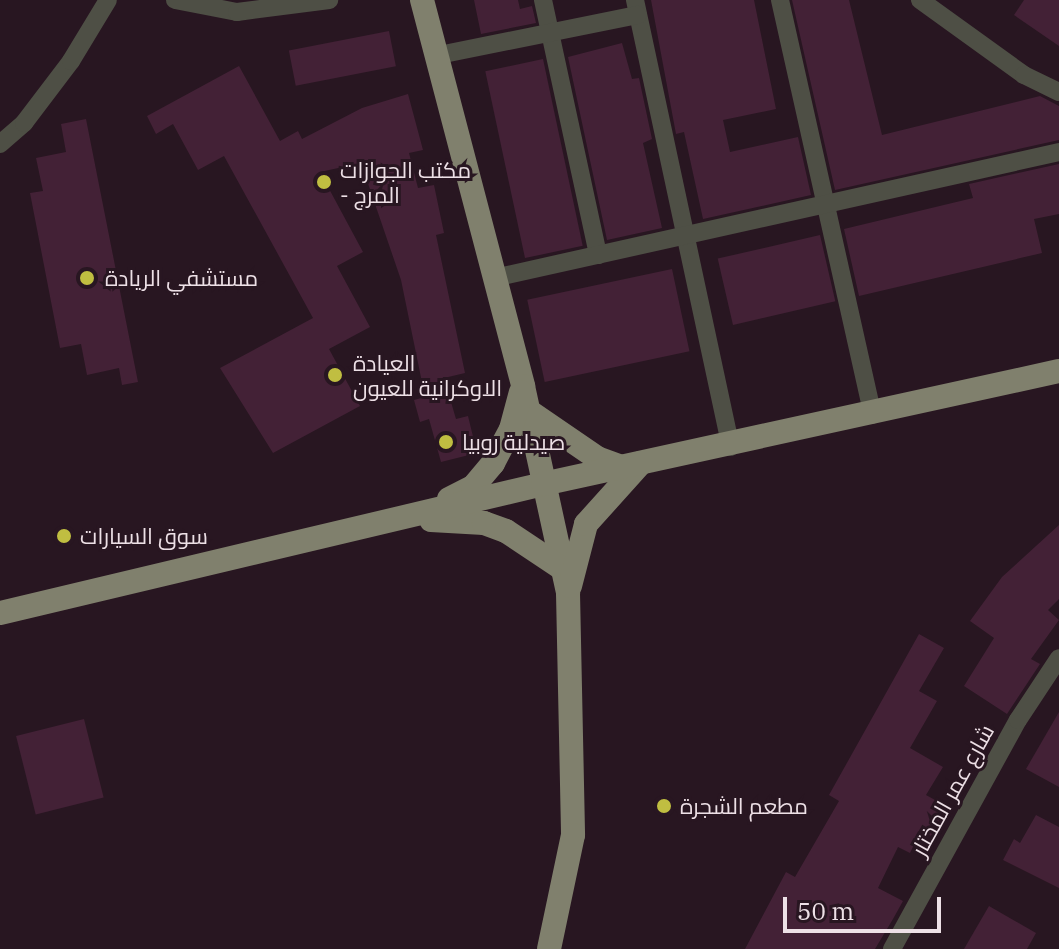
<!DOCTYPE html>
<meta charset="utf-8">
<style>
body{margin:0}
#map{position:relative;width:1059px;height:949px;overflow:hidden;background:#281621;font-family:"IBM Plex Serif",Cairo,serif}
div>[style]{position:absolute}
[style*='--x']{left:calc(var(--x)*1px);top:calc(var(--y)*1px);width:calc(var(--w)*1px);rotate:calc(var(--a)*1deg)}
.building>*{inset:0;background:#432136;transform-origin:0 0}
.street>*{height:18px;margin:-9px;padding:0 9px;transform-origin:9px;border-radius:9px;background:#4e4f45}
.primary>*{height:24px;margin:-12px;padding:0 12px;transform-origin:12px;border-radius:12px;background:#80806d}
.dots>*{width:22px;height:22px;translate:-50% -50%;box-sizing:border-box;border:4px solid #281621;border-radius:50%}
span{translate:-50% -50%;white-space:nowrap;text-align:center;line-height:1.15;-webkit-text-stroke:6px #281621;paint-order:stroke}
.poi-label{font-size:22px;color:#ede0e6}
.left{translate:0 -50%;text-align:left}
.street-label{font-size:22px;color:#ede0e6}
.scale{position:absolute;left:783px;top:897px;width:158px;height:36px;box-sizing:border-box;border:4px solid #ede0e6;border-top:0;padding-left:10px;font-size:24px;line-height:28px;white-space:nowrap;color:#ede0e6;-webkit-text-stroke:6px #281621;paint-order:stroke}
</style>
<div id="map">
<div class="building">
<div style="clip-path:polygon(474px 0,518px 0,520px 9px,532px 6px,536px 23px,481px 34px)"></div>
<div style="clip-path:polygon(651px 0,754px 0,776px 109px,723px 120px,730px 152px,798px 137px,811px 195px,703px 219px,684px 132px,676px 134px)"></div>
<div style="clip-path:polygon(792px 0,849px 0,882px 135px,1040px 96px,1059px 106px,1059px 140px,835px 190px)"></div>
<div style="clip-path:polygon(1024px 0,1059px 0,1059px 46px,1014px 15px)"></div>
<div style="left:389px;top:31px;width:36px;height:102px;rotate:79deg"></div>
<div style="clip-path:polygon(622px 43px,632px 79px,639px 78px,652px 139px,643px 143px,662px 228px,607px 240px,568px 57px)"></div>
<div style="left:543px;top:59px;width:191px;height:59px;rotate:78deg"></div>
<div style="clip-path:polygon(239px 66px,280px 141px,298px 131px,302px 139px,362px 108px,408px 94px,423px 150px,409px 153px,418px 188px,434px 185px,444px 233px,436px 235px,465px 373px,444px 378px,456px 419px,468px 416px,477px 453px,441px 462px,429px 419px,420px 422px,414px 400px,425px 397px,401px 280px,361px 163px,320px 172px,363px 252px,337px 266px,370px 327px,329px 349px,360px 406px,273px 453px,220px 368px,313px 318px,224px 156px,198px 170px,173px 124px,156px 134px,147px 116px)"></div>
<div style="clip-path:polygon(86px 119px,138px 382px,122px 385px,119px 368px,87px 375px,81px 344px,60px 348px,30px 193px,43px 191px,36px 158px,66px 152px,61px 124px)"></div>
<div style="clip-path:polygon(1059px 164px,1059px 214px,1034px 219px,1042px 253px,859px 296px,844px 229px,973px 198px,969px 184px)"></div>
<div style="left:820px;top:235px;width:68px;height:105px;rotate:77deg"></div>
<div style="left:672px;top:269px;width:84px;height:148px;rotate:78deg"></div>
<div style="clip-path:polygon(1059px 525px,1059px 599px,1048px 610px,1059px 620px,1031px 659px,1040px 664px,1007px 714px,964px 686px,994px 638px,970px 621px,1002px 577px)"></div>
<div style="clip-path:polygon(919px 634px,944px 648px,919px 691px,937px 701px,910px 748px,943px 767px,926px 795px,953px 810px,936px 839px,921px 830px,910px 853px,898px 847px,878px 888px,903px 901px,893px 919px,875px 949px,745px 949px,786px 872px,795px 877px,839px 801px,829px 795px)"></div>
<div style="clip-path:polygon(1059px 712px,1059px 787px,1026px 769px)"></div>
<div style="left:84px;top:719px;width:81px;height:70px;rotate:76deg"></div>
<div style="clip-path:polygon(1036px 815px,1059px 827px,1059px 888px,1003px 860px,1014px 839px,1020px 843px)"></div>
<div style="clip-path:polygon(989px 906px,1036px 933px,1027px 949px,964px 949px)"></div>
</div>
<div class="street">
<div style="--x:175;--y:0;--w:63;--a:11"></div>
<div style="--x:237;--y:12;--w:93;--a:-7.4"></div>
<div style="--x:543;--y:0;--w:261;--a:77.8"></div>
<div style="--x:635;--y:0;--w:457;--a:77.9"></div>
<div style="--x:780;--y:0;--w:425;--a:77.4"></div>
<div style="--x:920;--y:0;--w:128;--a:35.8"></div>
<div style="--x:1024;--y:75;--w:39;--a:26"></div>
<div style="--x:434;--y:56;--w:208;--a:-11.4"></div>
<div style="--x:0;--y:144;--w:32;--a:-41"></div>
<div style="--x:24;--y:123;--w:78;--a:-52.8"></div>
<div style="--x:71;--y:61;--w:71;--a:-58.8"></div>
<div style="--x:494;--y:278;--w:579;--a:-12.57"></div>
<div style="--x:892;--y:949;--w:261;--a:-61.2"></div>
<div style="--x:1018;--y:720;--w:74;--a:-56.5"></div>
</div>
<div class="primary">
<div style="--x:422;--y:0;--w:399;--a:75.3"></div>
<div style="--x:523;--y:386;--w:212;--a:77.7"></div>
<div style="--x:568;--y:593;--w:242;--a:88.8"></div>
<div style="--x:573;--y:835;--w:116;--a:101.9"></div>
<div style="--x:527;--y:410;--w:85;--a:34.4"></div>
<div style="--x:597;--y:458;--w:27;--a:20"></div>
<div style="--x:449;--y:499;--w:27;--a:-27"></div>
<div style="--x:473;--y:487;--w:31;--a:-50"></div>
<div style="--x:493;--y:463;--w:38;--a:-62"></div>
<div style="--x:511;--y:429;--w:38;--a:-75"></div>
<div style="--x:431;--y:520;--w:53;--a:3.2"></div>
<div style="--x:484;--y:523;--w:23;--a:20"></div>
<div style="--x:506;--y:531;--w:69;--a:33.7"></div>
<div style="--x:570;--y:586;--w:64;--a:-75.5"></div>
<div style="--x:586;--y:524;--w:82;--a:-48"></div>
<div style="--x:0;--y:613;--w:558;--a:-13.36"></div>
<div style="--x:543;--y:484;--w:528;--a:-12.35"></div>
</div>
<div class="dots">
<div style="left:324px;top:182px;background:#c0be41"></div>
<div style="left:87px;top:278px;background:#c0be41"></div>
<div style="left:335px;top:375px;background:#c0be41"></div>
<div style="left:446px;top:442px;background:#c0be41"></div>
<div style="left:64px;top:536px;background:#c0be41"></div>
<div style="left:664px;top:806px;background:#c0be41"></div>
</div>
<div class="poi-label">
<span class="left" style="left:340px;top:182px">مكتب الجوازات<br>- المرج</span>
<span class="left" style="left:105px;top:278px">مستشفي الريادة</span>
<span class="left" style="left:353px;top:375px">العيادة<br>الاوكرانية للعيون</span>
<span class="left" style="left:462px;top:442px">صيدلية روبيا</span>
<span class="left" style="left:80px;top:536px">سوق السيارات</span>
<span class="left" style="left:680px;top:806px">مطعم الشجرة</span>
</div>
<div class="street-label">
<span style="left:952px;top:790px;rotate:-61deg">شارع عمر المختار</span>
</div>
<div class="scale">50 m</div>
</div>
